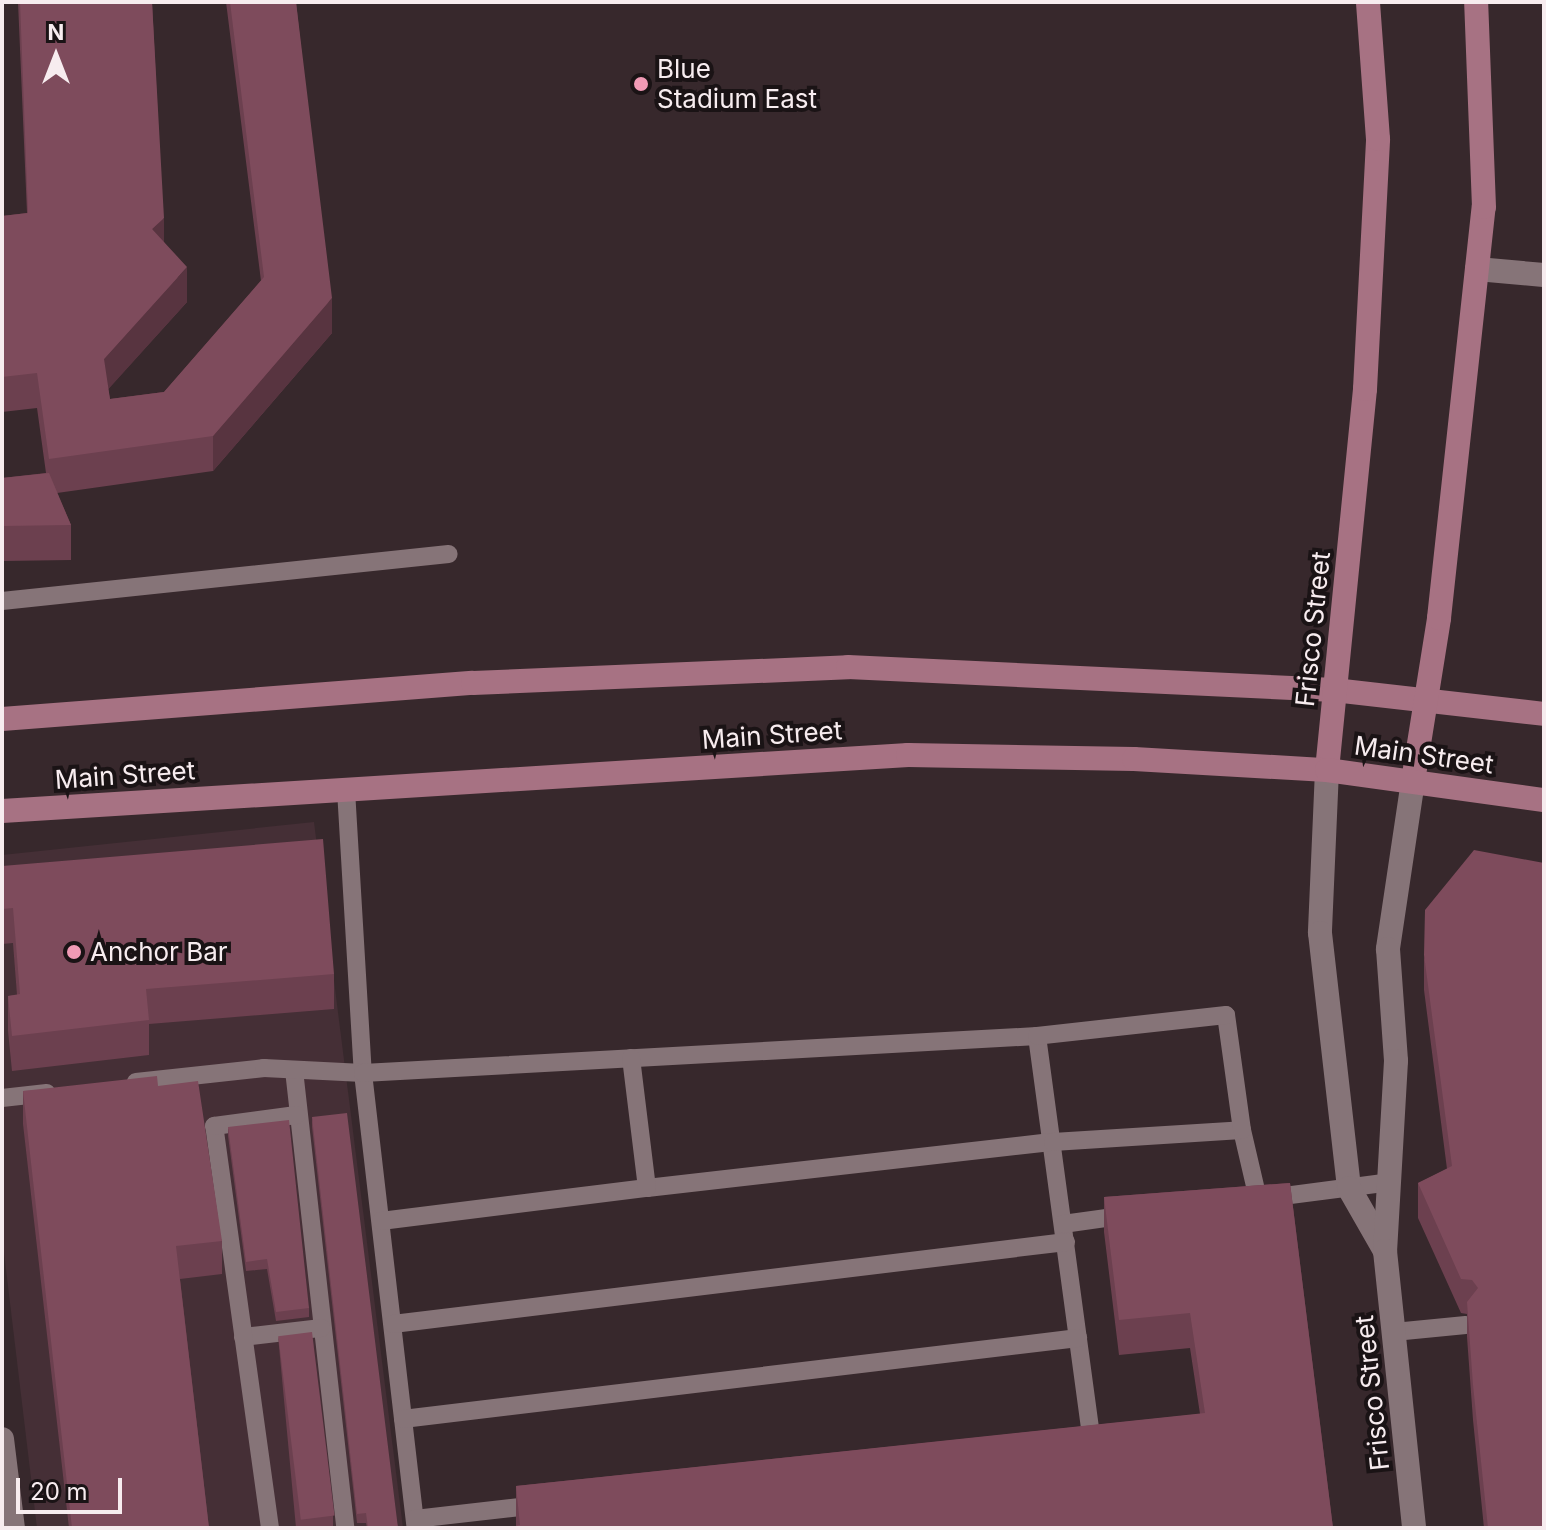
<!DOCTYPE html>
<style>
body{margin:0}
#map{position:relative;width:1546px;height:1530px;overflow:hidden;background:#37282c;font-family:Inter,sans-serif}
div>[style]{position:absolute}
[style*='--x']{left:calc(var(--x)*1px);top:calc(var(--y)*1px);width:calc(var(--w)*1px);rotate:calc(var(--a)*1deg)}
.built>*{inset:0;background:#452f36}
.lane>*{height:18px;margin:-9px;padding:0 9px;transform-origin:9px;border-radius:9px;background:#867478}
.street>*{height:24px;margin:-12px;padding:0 12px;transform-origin:12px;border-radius:12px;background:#867478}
.secondary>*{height:24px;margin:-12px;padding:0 12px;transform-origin:12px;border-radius:12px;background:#a77283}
.wall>*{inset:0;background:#6c404f}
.shaded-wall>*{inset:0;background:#583440}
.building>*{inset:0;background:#7e4b5c;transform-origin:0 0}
.dots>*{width:22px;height:22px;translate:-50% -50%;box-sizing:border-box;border:4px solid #1a1315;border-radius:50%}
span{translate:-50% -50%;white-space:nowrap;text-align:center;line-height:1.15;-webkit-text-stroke:8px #1a1315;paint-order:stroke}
.poi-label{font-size:26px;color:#f7ecef}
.left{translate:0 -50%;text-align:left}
.street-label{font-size:26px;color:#f7ecef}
.frame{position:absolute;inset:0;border:4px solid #f7ecef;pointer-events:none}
.north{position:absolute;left:16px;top:16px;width:80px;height:80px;-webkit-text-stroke:6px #1a1315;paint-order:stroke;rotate:0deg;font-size:22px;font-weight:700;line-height:32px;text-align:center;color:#f7ecef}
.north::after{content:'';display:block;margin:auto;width:28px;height:36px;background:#f7ecef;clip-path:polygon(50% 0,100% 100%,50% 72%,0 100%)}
.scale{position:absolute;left:16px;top:1478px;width:106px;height:36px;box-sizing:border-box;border:4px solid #f7ecef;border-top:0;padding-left:10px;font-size:24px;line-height:28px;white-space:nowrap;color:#f7ecef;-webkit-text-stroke:6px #1a1315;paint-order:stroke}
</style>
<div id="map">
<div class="built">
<div style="clip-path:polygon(314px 822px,403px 1528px,37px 1528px,2px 1236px,2px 855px)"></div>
</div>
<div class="lane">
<div style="--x:2;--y:601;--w:449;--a:-6"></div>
<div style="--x:346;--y:790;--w:284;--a:86.6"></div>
<div style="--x:363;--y:1073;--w:458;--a:83.4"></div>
<div style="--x:294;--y:1070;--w:461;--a:83.6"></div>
<div style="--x:136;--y:1082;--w:129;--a:-6.2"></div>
<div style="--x:264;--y:1068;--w:99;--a:2.9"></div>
<div style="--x:363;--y:1073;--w:675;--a:-3.14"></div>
<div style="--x:1037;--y:1036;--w:405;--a:82.3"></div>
<div style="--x:1091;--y:1437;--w:11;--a:175"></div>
<div style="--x:2;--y:1098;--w:45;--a:-6.3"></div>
<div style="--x:1242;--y:1130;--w:71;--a:76.9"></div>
<div style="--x:647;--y:1188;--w:409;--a:-6.5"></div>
<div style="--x:1053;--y:1142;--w:189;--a:-3.6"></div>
<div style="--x:1242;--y:1130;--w:116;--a:-97.9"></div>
<div style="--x:1226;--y:1015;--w:190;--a:173.7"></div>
<div style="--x:1268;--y:1198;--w:124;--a:-7.4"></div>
<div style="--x:381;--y:1221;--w:268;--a:-7.1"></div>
<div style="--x:647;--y:1188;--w:131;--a:-97"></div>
<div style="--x:1063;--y:1224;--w:66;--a:-7.9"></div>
<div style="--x:393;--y:1324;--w:678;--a:-6.95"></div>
<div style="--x:1394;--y:1332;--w:72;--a:-5.6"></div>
<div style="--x:243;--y:1337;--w:79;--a:-6.6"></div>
<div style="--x:403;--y:1419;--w:680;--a:-6.84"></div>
<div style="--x:415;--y:1519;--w:124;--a:-6.5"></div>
<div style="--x:270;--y:1528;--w:406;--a:-97.9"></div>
<div style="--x:214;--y:1126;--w:83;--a:-7.6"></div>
</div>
<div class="street">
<div style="--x:1477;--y:269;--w:67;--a:5.1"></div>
<div style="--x:1327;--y:770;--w:163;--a:92.5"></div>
<div style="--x:1320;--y:933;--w:257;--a:83.5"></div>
<div style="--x:1349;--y:1188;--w:73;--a:60.3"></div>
<div style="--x:1413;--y:781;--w:170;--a:98.5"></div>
<div style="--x:1388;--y:949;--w:112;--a:85.9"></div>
<div style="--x:1396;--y:1061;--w:190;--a:93.3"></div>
<div style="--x:1385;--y:1251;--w:279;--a:84"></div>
<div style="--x:2;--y:1439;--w:90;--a:83"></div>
</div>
<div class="secondary">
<div style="--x:2;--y:719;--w:472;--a:-4.4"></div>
<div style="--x:473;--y:683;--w:375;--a:-2.4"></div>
<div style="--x:848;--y:667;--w:487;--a:2.7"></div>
<div style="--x:1334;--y:690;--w:211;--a:6.5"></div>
<div style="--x:1327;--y:770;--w:383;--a:-84.3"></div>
<div style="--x:1365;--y:389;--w:250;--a:-87"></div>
<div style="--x:1378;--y:139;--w:137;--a:-94.2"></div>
<div style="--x:1413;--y:781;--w:165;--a:-80.9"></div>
<div style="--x:1439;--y:618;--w:413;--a:-83.8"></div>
<div style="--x:1484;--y:207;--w:205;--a:-92.2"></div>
<div style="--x:2;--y:811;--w:908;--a:-3.54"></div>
<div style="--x:908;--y:755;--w:226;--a:1"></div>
<div style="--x:1134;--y:759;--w:193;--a:3.3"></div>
<div style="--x:1327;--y:770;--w:219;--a:7.9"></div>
</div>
<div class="wall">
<div style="clip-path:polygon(18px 2px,152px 2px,164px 242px,187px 302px,108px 389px,110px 399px,164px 392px,261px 281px,226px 2px,296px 2px,332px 333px,213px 471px,57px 493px,71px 525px,71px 560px,2px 561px,2px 478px,46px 473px,37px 408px,2px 412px,2px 216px,27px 213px)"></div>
<div style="clip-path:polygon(2px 866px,334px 974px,334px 1009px,149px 1024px,149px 1055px,12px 1071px,8px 1031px,8px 996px,17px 995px,13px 943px,2px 944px)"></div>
<div style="clip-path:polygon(1424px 955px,1544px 1528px,1484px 1528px,1473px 1420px,1467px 1337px,1467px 1314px,1461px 1313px,1418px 1218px,1418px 1183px,1447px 1169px,1424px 990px)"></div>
<div style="clip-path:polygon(158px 1086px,222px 1241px,222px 1274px,180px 1279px,209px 1528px,69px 1528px,23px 1124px,23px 1091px)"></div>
<div style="clip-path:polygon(312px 1117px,398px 1528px,367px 1528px,366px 1523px,357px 1523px,312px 1127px)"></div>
<div style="clip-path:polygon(228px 1127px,309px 1308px,309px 1317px,276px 1321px,267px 1269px,246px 1271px,228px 1136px)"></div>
<div style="clip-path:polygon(1290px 1183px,1333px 1528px,507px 1528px,516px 1526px,516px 1486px,1200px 1414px,1190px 1348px,1119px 1355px,1104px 1232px,1104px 1197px)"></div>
<div style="clip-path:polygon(278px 1336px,333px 1516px,333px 1526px,296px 1528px)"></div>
</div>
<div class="shaded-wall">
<div style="clip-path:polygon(164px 218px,164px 253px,152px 229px)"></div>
<div style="clip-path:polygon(187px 267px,187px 302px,104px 394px,104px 359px)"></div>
<div style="clip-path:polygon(332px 298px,332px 333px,213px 471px,213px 436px)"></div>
</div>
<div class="building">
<div style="clip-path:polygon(20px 2px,152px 2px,164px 218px,152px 229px,187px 267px,104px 359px,110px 399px,164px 392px,264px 277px,230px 2px,296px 2px,332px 298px,213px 436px,49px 459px,37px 373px,2px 377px,2px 216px,28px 213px)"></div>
<div style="clip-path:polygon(49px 473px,71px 525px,2px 526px,2px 478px)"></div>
<div style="clip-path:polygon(323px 839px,334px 974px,146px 989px,149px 1020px,12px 1036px,8px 996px,20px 994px,13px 908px,2px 909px,2px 866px)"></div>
<div style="clip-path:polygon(1474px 850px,1544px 863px,1544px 1528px,1488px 1528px,1473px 1385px,1467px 1302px,1478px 1288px,1472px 1280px,1461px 1279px,1418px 1183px,1452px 1166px,1424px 955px,1425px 910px)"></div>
<div style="clip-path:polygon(157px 1076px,158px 1086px,198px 1081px,222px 1241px,176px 1246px,209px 1528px,72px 1528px,23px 1091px)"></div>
<div style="clip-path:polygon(347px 1113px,398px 1528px,368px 1528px,366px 1513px,357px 1514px,312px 1117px)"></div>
<div style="clip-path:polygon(289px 1120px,309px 1308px,276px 1312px,267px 1259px,246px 1262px,228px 1127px)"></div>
<div style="clip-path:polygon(1290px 1183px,1333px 1528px,507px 1528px,520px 1525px,516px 1486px,1205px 1413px,1190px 1313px,1119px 1320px,1104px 1197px)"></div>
<div style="left:312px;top:1332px;width:185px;height:34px;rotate:83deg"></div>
</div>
<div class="dots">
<div style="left:641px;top:84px;background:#f09ab5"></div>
<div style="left:74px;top:952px;background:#f09ab5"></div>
</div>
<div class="poi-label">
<span class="left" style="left:657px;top:84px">Blue<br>Stadium East</span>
<span class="left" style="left:90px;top:952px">Anchor Bar</span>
</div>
<div class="street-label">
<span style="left:1313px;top:629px;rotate:-84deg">Frisco Street</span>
<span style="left:772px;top:735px;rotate:-4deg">Main Street</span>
<span style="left:1424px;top:755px;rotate:8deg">Main Street</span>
<span style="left:125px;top:775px;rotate:-4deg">Main Street</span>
<span style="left:1372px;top:1393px;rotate:-96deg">Frisco Street</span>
</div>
<div class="frame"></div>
<div class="north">N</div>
<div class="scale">20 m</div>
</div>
